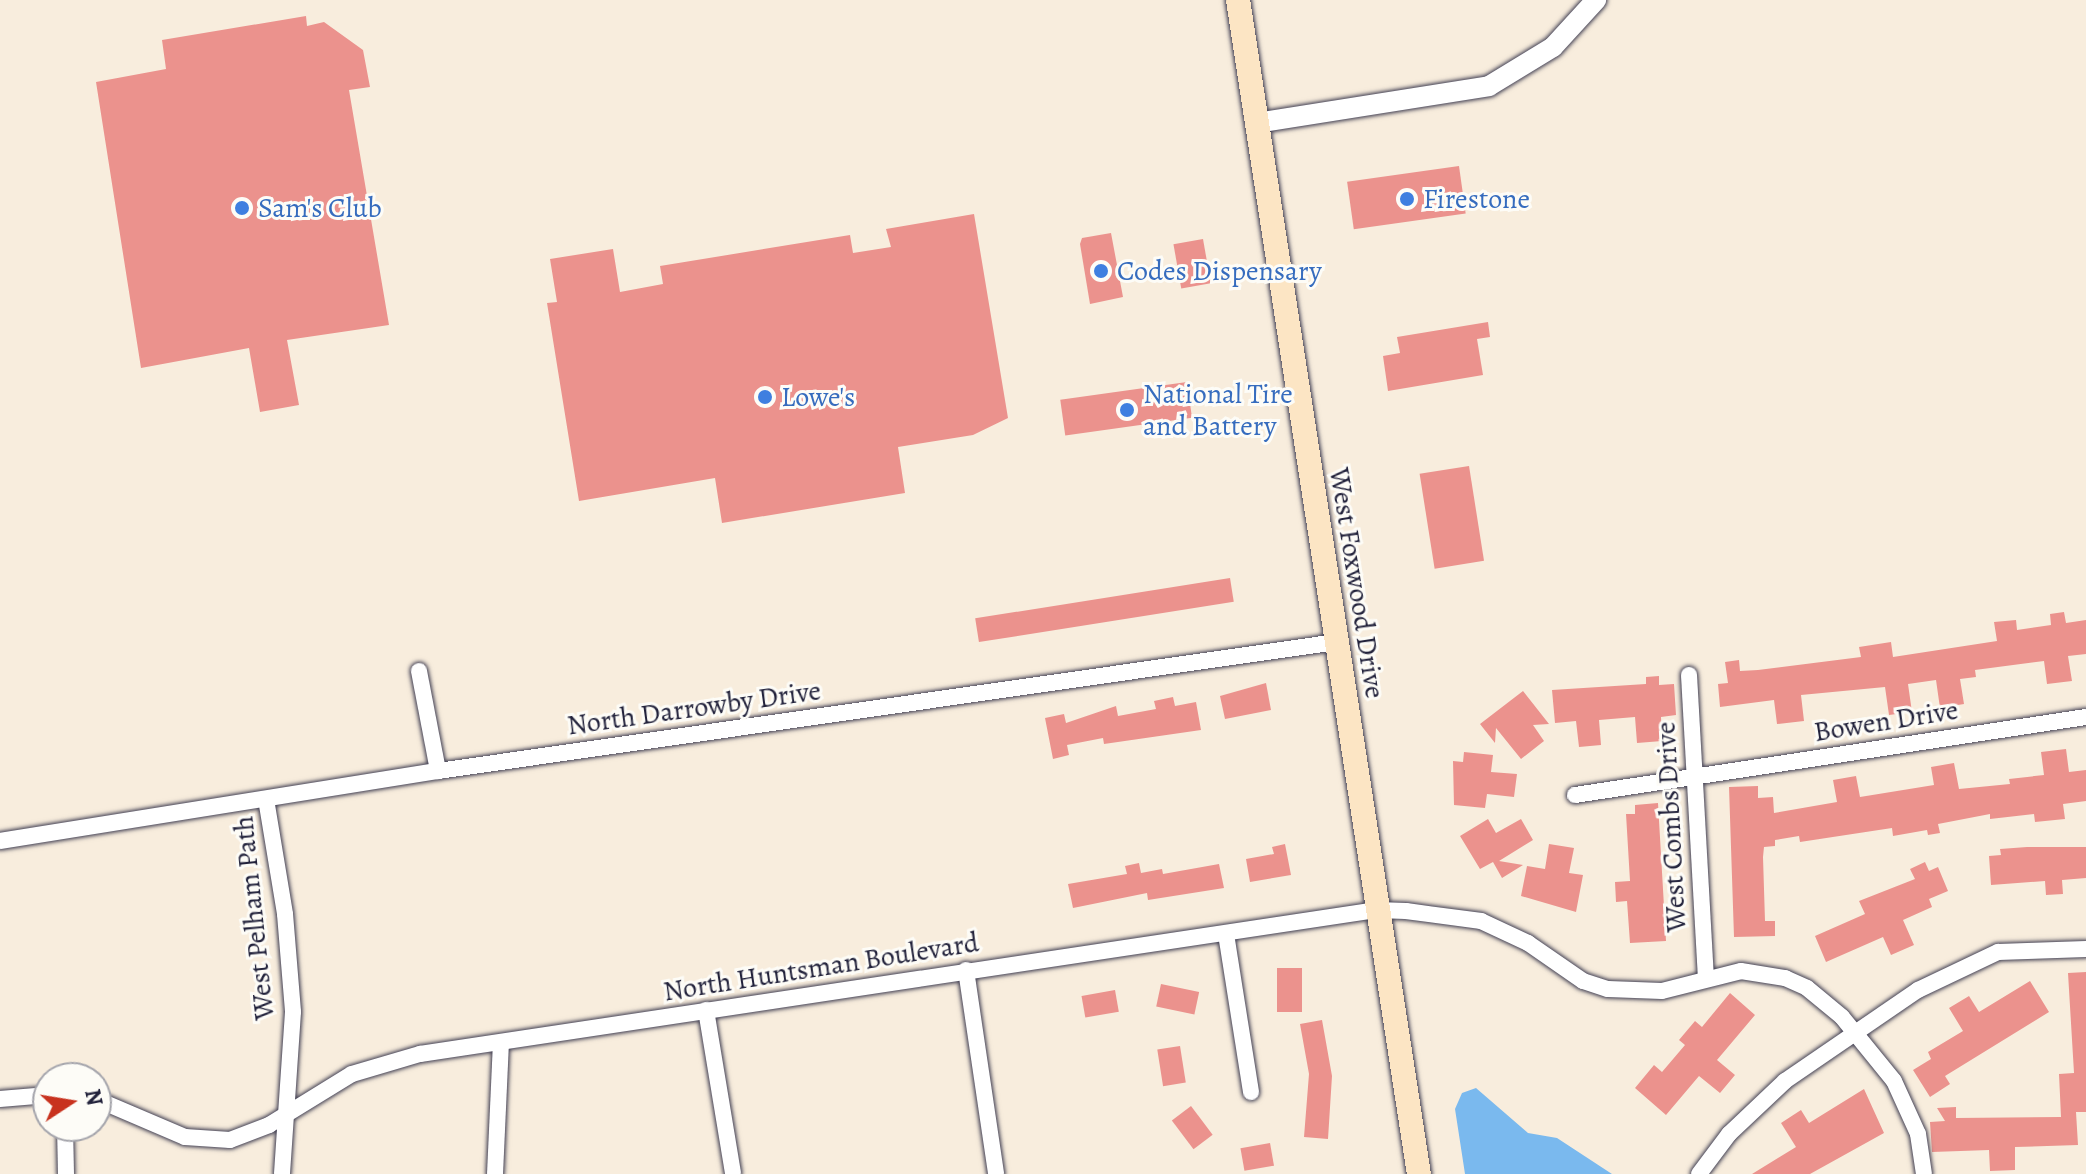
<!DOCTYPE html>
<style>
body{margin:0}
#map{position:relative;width:2086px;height:1174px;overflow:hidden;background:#f8eddd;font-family:Alegreya,serif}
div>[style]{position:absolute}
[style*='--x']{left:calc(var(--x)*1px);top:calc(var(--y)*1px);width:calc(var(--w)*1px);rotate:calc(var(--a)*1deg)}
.water>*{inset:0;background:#7ab9ee}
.building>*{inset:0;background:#eb928d;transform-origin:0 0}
.roads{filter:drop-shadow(0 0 2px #424053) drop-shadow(0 0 2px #424053)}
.minor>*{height:16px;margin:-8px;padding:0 8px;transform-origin:8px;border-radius:8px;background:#fff}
.tertiary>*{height:20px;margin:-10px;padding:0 10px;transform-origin:10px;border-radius:10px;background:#fff}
.secondary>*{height:24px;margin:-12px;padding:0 12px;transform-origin:12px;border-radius:12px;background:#fce5c4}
.dots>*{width:22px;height:22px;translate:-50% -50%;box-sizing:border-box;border:4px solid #fdfcf7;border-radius:50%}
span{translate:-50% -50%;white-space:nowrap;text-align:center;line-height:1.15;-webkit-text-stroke:6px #fdfcf7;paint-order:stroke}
.shop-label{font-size:28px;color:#366cbe}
.left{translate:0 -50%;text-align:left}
.street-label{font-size:28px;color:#22223b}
.north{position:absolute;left:32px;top:1062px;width:80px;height:80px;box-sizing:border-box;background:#fdfcf7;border:2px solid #a5a5ac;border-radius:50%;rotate:78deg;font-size:22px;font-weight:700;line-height:32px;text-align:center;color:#22223b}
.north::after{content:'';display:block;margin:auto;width:28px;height:36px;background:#c8321e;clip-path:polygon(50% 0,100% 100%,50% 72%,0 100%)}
</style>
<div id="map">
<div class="water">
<div style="clip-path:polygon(1476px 1088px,1528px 1133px,1557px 1138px,1612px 1174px,1465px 1174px,1455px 1109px,1462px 1093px)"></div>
</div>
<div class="building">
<div style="clip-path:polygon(306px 16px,307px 26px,324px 22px,363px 50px,370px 87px,349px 90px,389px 325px,287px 340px,299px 405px,260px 412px,249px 348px,141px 368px,96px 82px,166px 69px,162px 40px)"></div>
<div style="left:1459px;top:166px;width:48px;height:113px;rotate:82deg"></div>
<div style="clip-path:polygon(974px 214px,1008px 418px,973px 435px,898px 447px,905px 493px,722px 523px,715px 478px,579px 501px,547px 303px,557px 302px,550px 259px,613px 249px,620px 292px,663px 284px,660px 266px,850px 235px,853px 253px,891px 247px,886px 229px)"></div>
<div style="clip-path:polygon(1111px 233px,1123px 297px,1090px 304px,1080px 244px,1082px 238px)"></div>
<div style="left:1203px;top:239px;width:45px;height:30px;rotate:80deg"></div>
<div style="clip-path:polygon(1488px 322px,1490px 337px,1477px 339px,1483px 375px,1388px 391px,1383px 356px,1400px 353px,1397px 337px)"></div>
<div style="left:1187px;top:382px;width:36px;height:128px;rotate:82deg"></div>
<div style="left:1469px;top:466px;width:96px;height:50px;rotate:81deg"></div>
<div style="left:1230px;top:578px;width:24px;height:258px;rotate:81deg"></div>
<div style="clip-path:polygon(2064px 612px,2066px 623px,2086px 620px,2086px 654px,2068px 656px,2072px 681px,2047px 684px,2044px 661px,1975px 670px,1976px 677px,1960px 679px,1964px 704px,1940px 708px,1936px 680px,1908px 684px,1912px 712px,1889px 715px,1885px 687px,1801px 695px,1804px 721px,1777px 724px,1774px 700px,1720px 707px,1718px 684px,1728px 683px,1725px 662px,1739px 660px,1740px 671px,1758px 670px,1861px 657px,1859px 647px,1891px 642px,1893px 657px,1997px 641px,1994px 622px,2016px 620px,2017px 630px,2051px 625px,2050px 614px)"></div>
<div style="clip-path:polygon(1659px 676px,1659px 685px,1674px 684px,1676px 715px,1661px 717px,1662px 741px,1637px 743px,1635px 717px,1599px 720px,1601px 745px,1579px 747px,1576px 721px,1555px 723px,1552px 690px,1646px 684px,1646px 677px)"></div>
<div style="clip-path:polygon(1266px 683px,1271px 710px,1225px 719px,1220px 696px)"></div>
<div style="clip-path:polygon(1523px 691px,1549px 724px,1533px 725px,1544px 741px,1521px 759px,1496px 728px,1495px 743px,1480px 724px)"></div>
<div style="clip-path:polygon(1173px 697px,1175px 706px,1196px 702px,1201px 730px,1104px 744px,1103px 738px,1067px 745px,1069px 755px,1053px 759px,1045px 718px,1064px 714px,1066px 723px,1116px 706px,1118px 716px,1156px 709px,1154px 701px)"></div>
<div style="clip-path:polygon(2066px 749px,2069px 772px,2086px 770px,2086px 801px,2063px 804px,2065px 819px,2035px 822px,2034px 814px,1990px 819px,1990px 814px,1938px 824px,1940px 833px,1928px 835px,1927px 830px,1893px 836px,1892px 828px,1800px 842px,1799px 836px,1775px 840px,1775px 846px,1764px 847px,1763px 857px,1765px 921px,1775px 921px,1775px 936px,1734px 937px,1729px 787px,1758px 786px,1758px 798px,1773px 797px,1774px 813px,1837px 802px,1833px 780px,1856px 776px,1860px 797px,1934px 785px,1931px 767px,1954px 763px,1959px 789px,2010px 784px,2009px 779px,2044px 775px,2041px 752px)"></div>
<div style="clip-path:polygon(1464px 752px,1493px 755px,1491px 772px,1517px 774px,1514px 797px,1487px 794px,1485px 808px,1454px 805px,1453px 761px,1463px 762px)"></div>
<div style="clip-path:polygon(1658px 803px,1666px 941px,1630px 943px,1627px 901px,1616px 902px,1615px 882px,1630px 881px,1626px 814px,1635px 814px,1635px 805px)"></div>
<div style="clip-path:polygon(1488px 819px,1496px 833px,1521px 819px,1533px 840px,1499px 861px,1523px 865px,1502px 878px,1493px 862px,1480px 869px,1460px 836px)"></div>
<div style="clip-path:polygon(1285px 844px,1291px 875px,1250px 882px,1246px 859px,1274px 854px,1272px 847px)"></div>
<div style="clip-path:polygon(1549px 844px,1574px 848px,1569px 873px,1583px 875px,1576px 912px,1521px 896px,1527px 866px,1545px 869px)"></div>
<div style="clip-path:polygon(2027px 847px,2086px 847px,2086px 878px,2062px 880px,2063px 894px,2046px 895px,2045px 881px,1991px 885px,1989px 856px,2001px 855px,2000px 849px)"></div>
<div style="clip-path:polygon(1925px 862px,1929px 871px,1938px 867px,1948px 891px,1929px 899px,1932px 907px,1903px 920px,1914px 945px,1891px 955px,1883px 937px,1826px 962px,1815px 936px,1865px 914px,1859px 901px,1915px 879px,1910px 869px)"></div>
<div style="clip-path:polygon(1139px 863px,1141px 873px,1162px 869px,1163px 874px,1219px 864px,1224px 888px,1148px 900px,1147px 893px,1073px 908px,1068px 884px,1127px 874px,1125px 866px)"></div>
<div style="left:1277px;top:968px;width:25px;height:44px"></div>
<div style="clip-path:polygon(2086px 972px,2086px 1112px,2076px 1112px,2078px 1145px,2015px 1147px,2015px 1170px,1990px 1171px,1989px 1150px,1932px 1152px,1930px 1122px,1945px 1121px,1937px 1108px,1956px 1107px,1956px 1118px,2061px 1117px,2059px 1074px,2074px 1073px,2068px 973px)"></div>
<div style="clip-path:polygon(2030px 981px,2049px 1012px,1945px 1076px,1950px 1084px,1930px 1097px,1913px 1070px,1931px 1059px,1928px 1052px,1963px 1031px,1949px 1008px,1969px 996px,1979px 1012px)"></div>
<div style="left:1161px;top:984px;width:39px;height:23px;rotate:12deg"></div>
<div style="left:1115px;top:990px;width:22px;height:34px;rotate:80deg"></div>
<div style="clip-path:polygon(1730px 993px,1755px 1015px,1717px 1060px,1735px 1075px,1720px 1093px,1699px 1076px,1666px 1115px,1635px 1088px,1654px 1065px,1662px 1072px,1685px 1045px,1679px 1040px,1695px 1021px,1702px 1027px)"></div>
<div style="clip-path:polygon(1322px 1020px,1332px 1076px,1328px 1139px,1304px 1137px,1309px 1074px,1300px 1024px)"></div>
<div style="left:1180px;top:1046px;width:37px;height:23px;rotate:81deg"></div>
<div style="clip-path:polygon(1864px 1089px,1884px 1133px,1810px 1174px,1752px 1174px,1796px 1147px,1781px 1123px,1801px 1110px,1809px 1123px)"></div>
<div style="left:1191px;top:1106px;width:36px;height:24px;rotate:53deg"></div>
<div style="left:1270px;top:1143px;width:23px;height:30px;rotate:80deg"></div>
</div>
<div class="roads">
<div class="minor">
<div style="--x:419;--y:671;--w:102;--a:79.2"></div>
<div style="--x:1689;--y:675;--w:301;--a:86.8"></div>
<div style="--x:1575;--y:795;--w:517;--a:-8.68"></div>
<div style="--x:266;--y:799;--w:117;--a:80.6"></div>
<div style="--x:285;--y:914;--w:98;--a:85.3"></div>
<div style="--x:293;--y:1012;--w:162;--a:93.9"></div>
<div style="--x:0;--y:841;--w:444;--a:-9.1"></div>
<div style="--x:438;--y:771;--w:907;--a:-8.17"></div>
<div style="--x:1226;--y:934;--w:160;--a:81"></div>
<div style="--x:966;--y:970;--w:206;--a:81.6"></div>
<div style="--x:706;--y:1010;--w:165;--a:80.6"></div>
<div style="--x:0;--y:1099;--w:48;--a:-4.8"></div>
<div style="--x:96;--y:1099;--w:97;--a:23.1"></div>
<div style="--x:185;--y:1137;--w:45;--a:3.8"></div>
<div style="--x:230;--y:1140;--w:42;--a:-21"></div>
<div style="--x:269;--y:1125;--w:97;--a:-31.6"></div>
<div style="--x:352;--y:1074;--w:71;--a:-16.4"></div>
<div style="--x:420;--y:1054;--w:968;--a:-8.56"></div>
<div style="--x:1377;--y:910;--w:29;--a:2"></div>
<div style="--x:1406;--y:911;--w:76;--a:7.6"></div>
<div style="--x:1481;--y:921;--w:52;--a:25.1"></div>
<div style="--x:1528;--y:943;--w:67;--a:34.6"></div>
<div style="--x:1583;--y:981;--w:26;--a:18"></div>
<div style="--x:1608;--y:989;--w:54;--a:2.1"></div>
<div style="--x:1662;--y:991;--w:81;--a:-14.2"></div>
<div style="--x:1741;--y:971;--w:45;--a:9"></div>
<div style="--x:1785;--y:978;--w:24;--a:24"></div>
<div style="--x:1807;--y:988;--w:45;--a:39.6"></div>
<div style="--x:1842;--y:1017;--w:82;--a:50.9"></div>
<div style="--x:1894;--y:1081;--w:58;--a:65.6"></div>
<div style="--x:1918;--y:1134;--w:40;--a:81.5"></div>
<div style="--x:65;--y:1126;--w:48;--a:88.8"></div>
<div style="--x:495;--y:1174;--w:130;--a:-87.4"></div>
<div style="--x:1699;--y:1174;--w:50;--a:-53.1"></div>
<div style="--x:1729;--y:1134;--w:77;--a:-43.4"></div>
<div style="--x:1785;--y:1081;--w:161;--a:-34.4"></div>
<div style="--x:1918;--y:990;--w:89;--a:-25.4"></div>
<div style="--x:1998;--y:952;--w:88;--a:-2"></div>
</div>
<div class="tertiary">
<div style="--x:1256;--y:123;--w:236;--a:-9"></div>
<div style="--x:1489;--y:86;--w:75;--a:-31.4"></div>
<div style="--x:1553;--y:47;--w:64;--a:-47.5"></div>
</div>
<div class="secondary">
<div style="--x:1238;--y:0;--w:1188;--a:81.24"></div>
</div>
</div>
<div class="dots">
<div style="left:1407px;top:199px;background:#3f7fe0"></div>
<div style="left:242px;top:208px;background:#3f7fe0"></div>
<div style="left:1101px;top:271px;background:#3f7fe0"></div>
<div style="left:765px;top:397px;background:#3f7fe0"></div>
<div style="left:1127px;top:410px;background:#3f7fe0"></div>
</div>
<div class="shop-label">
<span class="left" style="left:1423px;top:199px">Firestone</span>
<span class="left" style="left:258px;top:208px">Sam's Club</span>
<span class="left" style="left:1117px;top:271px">Codes Dispensary</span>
<span class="left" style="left:1143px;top:410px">National Tire<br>and Battery</span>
<span class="left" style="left:781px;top:397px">Lowe's</span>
</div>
<div class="street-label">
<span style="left:1357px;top:583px;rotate:81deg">West Foxwood Drive</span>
<span style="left:694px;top:708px;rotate:-8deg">North Darrowby Drive</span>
<span style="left:1886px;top:721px;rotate:-9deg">Bowen Drive</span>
<span style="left:1671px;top:827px;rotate:-93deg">West Combs Drive</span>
<span style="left:254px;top:918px;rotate:-96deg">West Pelham Path</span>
<span style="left:821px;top:967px;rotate:-9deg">North Huntsman Boulevard</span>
</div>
<div class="north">N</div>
</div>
